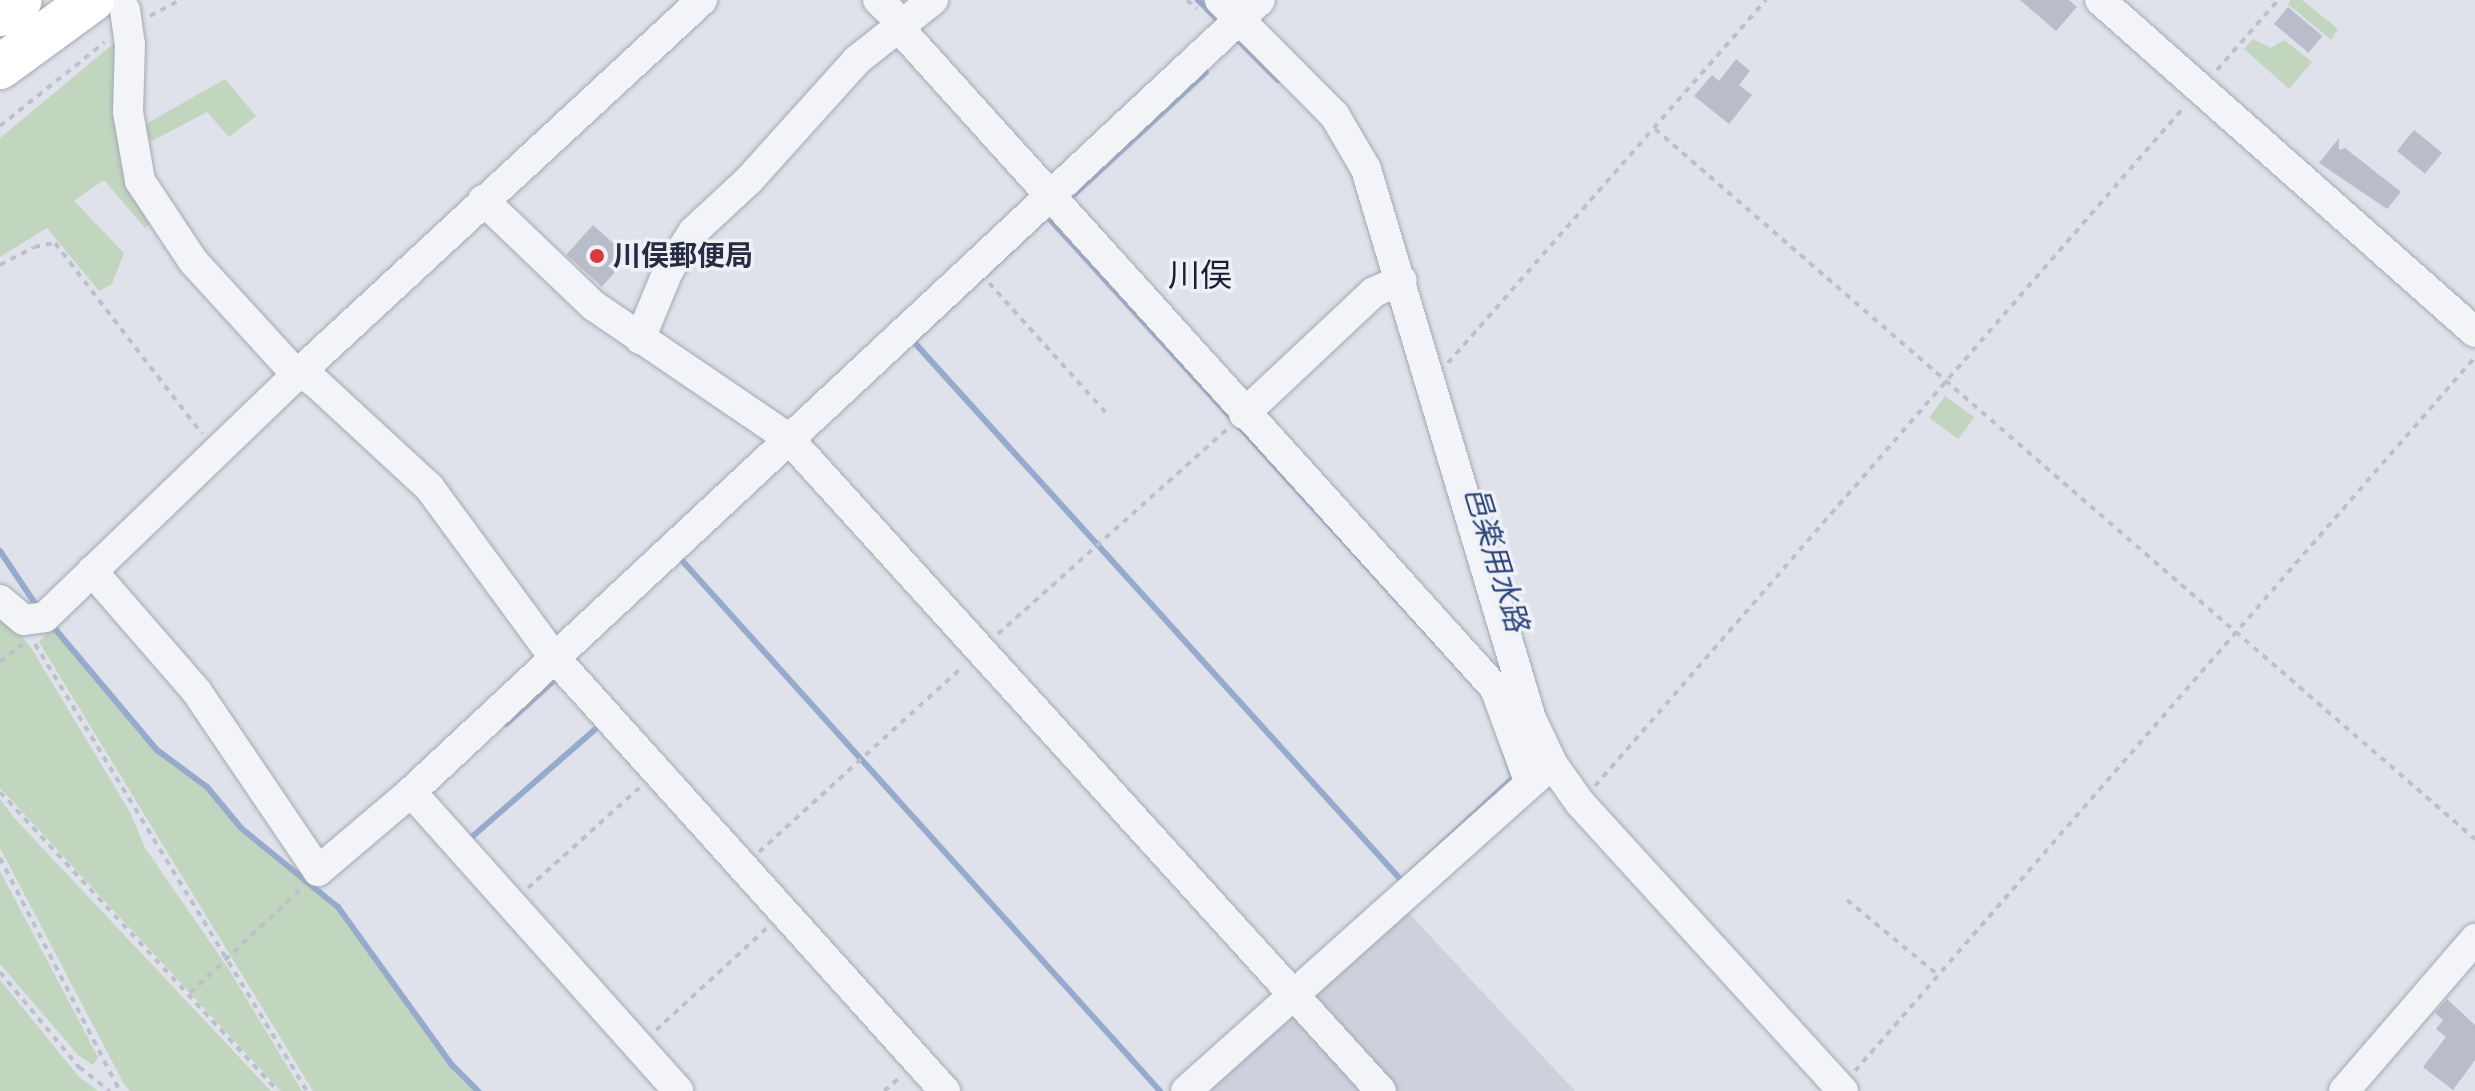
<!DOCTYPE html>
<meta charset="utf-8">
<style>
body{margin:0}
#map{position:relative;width:2475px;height:1091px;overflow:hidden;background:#dfe2ea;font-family:Roboto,"Noto Sans JP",sans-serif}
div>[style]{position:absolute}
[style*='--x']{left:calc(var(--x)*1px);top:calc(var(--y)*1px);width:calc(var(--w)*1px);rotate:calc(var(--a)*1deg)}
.built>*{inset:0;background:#cdd1dc}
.green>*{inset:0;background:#c2d5bf;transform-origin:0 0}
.stream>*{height:6px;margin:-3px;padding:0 3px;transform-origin:3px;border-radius:3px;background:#96aace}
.building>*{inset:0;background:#b9bdca;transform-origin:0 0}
.path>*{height:4px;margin-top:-2px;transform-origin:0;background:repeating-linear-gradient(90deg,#bdc0c9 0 6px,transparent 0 12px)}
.roads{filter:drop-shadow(0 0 2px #a4a8b5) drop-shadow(0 0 2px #a4a8b5)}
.minor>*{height:30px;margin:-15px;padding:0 15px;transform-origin:15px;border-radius:15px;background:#f2f4f8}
.highway>*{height:44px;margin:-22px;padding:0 22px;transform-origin:22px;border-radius:22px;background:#fff}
.dots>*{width:22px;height:22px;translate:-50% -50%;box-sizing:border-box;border:4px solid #eff1f7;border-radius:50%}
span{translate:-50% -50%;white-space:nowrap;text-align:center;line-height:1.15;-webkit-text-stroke:7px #eff1f7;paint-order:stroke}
.poi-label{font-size:28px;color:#262d43;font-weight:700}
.left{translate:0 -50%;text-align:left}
.water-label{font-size:30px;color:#2c457b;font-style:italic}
.quarter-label{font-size:32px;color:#191e34}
</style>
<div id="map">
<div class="built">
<div style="clip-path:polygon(1404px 908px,1575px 1091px,1203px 1091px)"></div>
</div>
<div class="green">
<div style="clip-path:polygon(2291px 0,2302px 0,2338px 29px,2331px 40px,2288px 4px)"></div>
<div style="clip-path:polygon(2253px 39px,2271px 48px,2284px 40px,2312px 62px,2289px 89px,2244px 49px)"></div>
<div style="clip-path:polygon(118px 40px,153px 222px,145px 228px,104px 180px,74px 201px,124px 253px,112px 284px,99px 291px,47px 228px,0 257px,0 138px)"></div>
<div style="clip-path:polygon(225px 79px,256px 116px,229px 137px,207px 112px,150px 142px,146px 124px)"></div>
<div style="left:1945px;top:396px;width:36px;height:27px;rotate:36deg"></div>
<div style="clip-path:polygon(0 610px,30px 646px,131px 814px,145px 848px,228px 968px,302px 1091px,281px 1091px,0 788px)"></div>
<div style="clip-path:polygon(51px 628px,154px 750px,205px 788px,240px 831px,337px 908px,453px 1070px,474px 1091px,313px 1091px,39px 642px)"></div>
<div style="clip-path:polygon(0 799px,15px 819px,271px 1091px,130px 1091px,124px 1084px,0 848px)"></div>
<div style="clip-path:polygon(0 871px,98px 1057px,93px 1065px,78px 1055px,0 964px)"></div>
<div style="clip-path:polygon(0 980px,79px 1077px,98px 1091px,0 1091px)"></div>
</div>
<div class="stream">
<div style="--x:1198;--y:0;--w:33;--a:45"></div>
<div style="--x:1235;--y:37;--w:61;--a:45"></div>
<div style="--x:1068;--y:200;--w:188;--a:-42.8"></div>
<div style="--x:1047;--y:216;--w:654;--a:47.6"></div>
<div style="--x:1488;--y:699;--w:83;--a:72.4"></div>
<div style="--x:1513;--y:778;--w:151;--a:137.1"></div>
<div style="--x:1402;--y:881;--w:729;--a:-132.16"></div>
<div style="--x:913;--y:341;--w:183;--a:-43"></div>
<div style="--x:0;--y:551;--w:69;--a:56.3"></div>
<div style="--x:678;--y:556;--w:720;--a:47.98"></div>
<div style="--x:50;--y:623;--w:166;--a:49.9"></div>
<div style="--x:157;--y:750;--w:62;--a:36.5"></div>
<div style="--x:207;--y:787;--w:53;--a:50.3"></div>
<div style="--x:241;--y:828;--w:125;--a:39.2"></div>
<div style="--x:338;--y:907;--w:195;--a:54.2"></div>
<div style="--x:452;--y:1065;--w:37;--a:45"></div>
<div style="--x:506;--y:724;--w:72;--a:-42.2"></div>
<div style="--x:466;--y:842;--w:178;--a:-41.1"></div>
</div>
<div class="building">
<div style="clip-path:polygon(2020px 0,2069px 0,2077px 7px,2056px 31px)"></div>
<div style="left:2288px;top:7px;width:45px;height:22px;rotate:40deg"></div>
<div style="clip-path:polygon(1736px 59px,1750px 71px,1739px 85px,1752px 95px,1729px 124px,1694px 96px,1712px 75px,1719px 81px)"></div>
<div style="left:2414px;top:130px;width:36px;height:27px;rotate:39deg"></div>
<div style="clip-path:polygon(2339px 138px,2339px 150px,2345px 148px,2401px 192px,2387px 209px,2319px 163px)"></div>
<div style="left:593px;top:225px;width:48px;height:40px;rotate:42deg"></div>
<div style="clip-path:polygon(2447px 999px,2475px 1025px,2475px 1060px,2453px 1090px,2423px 1067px,2446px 1037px,2436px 1029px,2443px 1020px,2435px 1013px)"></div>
</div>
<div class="path">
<div style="--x:1187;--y:0;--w:13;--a:42"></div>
<div style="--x:150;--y:16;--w:34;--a:-28"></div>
<div style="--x:2217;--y:70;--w:93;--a:-48.9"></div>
<div style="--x:0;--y:126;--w:134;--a:-38.7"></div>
<div style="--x:1655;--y:129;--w:1085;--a:40.89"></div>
<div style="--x:0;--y:265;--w:38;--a:-28"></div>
<div style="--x:34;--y:247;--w:21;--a:-11"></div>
<div style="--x:55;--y:243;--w:241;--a:52.4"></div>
<div style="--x:989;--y:283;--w:178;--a:48"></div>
<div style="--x:1448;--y:363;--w:483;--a:-48.8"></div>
<div style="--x:998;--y:634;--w:307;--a:-41.8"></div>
<div style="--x:35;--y:644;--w:523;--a:58.68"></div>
<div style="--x:0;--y:662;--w:29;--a:-38"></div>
<div style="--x:1595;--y:786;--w:899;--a:-49.06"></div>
<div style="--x:0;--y:792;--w:408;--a:47.1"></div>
<div style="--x:759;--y:852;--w:275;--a:-42.3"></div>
<div style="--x:0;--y:858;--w:262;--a:62.8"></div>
<div style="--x:528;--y:888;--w:151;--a:-42"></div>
<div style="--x:1847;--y:900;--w:118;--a:39.5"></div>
<div style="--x:0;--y:972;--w:124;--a:50.3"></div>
<div style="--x:79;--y:1067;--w:39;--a:38"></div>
<div style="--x:190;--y:993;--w:155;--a:-43.2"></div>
<div style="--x:656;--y:1030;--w:151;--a:-42.6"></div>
<div style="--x:1855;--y:1071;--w:946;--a:-49.03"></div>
<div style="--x:884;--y:1091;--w:23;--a:-41"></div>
</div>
<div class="roads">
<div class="minor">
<div style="--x:878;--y:0;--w:35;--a:44"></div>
<div style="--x:1220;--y:0;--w:163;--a:45.2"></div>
<div style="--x:1335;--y:116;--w:61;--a:59.7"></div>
<div style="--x:1366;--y:169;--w:574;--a:73.3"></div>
<div style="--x:1531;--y:719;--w:51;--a:64.4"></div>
<div style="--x:1553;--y:765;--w:47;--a:54.6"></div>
<div style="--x:1580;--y:803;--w:390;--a:47.6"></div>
<div style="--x:2100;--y:0;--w:501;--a:41.52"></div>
<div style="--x:125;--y:10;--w:34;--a:82"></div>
<div style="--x:130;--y:44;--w:68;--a:91.7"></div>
<div style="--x:128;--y:112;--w:70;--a:80.1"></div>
<div style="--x:140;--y:181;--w:96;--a:56.5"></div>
<div style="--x:193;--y:261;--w:141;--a:47.6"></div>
<div style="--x:288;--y:365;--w:31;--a:32"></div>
<div style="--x:314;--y:381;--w:156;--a:42.7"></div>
<div style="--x:429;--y:487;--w:210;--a:53.7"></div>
<div style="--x:553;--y:656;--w:586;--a:47.98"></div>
<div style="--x:899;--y:28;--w:889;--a:47.92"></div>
<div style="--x:1495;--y:688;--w:99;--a:69.9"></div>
<div style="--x:483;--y:200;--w:153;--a:43.7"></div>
<div style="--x:594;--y:306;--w:235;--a:34.2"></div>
<div style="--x:788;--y:438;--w:882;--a:47.76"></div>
<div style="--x:640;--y:339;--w:74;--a:-67.6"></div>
<div style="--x:668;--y:271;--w:46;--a:-57.3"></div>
<div style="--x:693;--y:232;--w:76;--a:-42.9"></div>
<div style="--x:749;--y:180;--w:161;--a:-48"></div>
<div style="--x:857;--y:60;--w:97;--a:-38.3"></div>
<div style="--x:1244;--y:414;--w:178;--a:-43.2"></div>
<div style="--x:1374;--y:292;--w:30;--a:-23"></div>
<div style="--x:92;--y:571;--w:160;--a:49"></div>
<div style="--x:197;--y:692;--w:216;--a:55.9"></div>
<div style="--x:318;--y:871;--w:122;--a:-40.3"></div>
<div style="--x:411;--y:792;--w:1161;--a:-43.01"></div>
<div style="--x:0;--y:600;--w:31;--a:40"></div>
<div style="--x:24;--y:620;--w:21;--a:-8"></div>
<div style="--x:45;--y:617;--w:354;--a:-43.9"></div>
<div style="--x:300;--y:372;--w:548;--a:-42.78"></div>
<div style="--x:411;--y:792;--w:401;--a:48.2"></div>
<div style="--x:1186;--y:1091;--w:482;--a:-41.8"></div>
<div style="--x:2344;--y:1091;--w:201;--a:-49.2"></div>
</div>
<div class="highway">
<div style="--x:0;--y:14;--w:24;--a:-35"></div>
<div style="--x:0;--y:67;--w:114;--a:-36.1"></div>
</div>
</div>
<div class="dots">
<div style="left:597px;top:256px;background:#dc373b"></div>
</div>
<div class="poi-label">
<span class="left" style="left:613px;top:256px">川俣郵便局</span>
</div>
<div class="water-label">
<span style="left:1496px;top:559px;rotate:73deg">邑楽用水路</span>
</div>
<div class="quarter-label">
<span style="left:1200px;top:275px">川俣</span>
</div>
</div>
